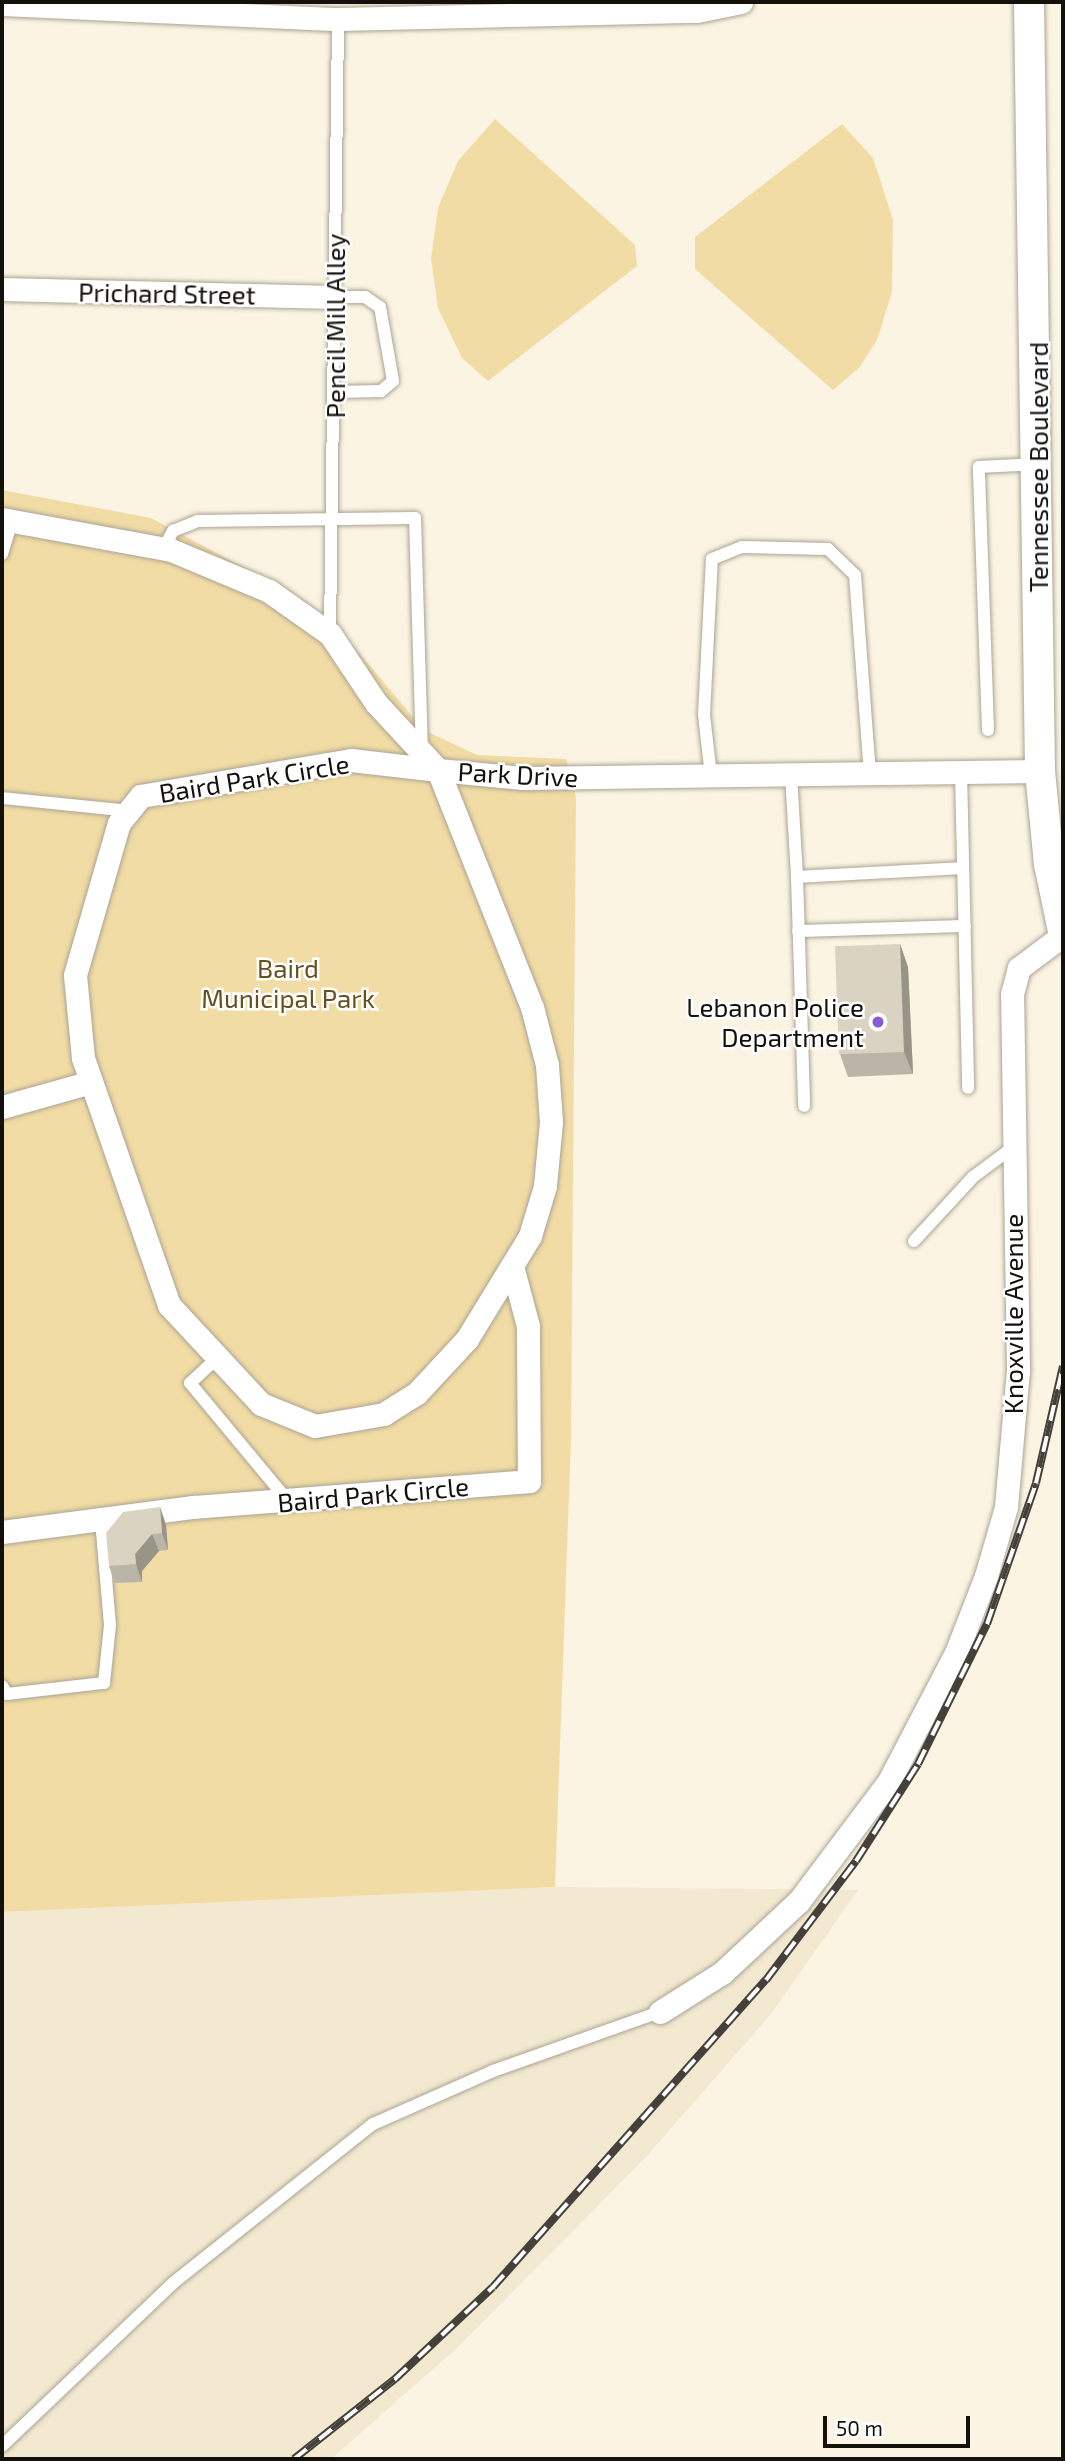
<!DOCTYPE html>
<style>
body{margin:0}
#map{position:relative;width:1065px;height:2461px;overflow:hidden;background:#fbf4e3;font-family:"Exo 2",sans-serif}
div>[style]{position:absolute}
[style*='--x']{left:calc(var(--x)*1px);top:calc(var(--y)*1px);width:calc(var(--w)*1px);rotate:calc(var(--a)*1deg)}
.built>*{inset:0;background:#f2e9d0}
.green>*{inset:0;background:#f2dca5}
.roads{filter:drop-shadow(0 0 2px #aba494) drop-shadow(0 0 2px #aba494)}
.service>*{height:12px;margin:-6px;padding:0 6px;transform-origin:6px;border-radius:6px;background:#fff}
.minor>*{height:23px;margin:-11.5px;padding:0 11.5px;transform-origin:11.5px;border-radius:11.5px;background:#fff}
.tertiary>*{height:30px;margin:-15px;padding:0 15px;transform-origin:15px;border-radius:15px;background:#fff}
.rail>*{height:8px;margin-top:-4px;transform-origin:0;background:repeating-linear-gradient(90deg,#fff 0 16px,#45413a 0 32px);box-sizing:border-box;border-block:2px solid #45413a}
.wall>*{inset:0;background:#bbb5a7}
.shaded-wall>*{inset:0;background:#999488}
.building>*{inset:0;background:#dad3c2;transform-origin:0 0}
.dots>*{width:19px;height:19px;translate:-50% -50%;box-sizing:border-box;border:4px solid #fff;border-radius:50%}
span{translate:-50% -50%;white-space:nowrap;text-align:center;line-height:1.15;-webkit-text-stroke:5px #fff;paint-order:stroke}
.street-label{font-size:26px;color:#14110c}
.park-label{font-size:26px;color:#65521f}
.poi-label{font-size:26px;color:#14110c}
.right{translate:-100% -50%;text-align:right}
.frame{position:absolute;inset:0;border:4px solid #14110c;pointer-events:none}
.scale{position:absolute;left:823px;top:2416px;width:147px;height:32px;box-sizing:border-box;border:4px solid #14110c;border-top:0;padding-left:9px;font-size:21px;line-height:24px;white-space:nowrap;color:#14110c;-webkit-text-stroke:5px #fff;paint-order:stroke}
</style>
<div id="map">
<div class="built">
<div style="clip-path:polygon(555px 1887px,858px 1890px,771px 2014px,645px 2158px,457px 2348px,331px 2459px,2px 2459px,2px 1912px)"></div>
</div>
<div class="green">
<div style="clip-path:polygon(495px 119px,635px 245px,637px 266px,488px 381px,462px 358px,438px 308px,431px 259px,438px 208px,458px 161px)"></div>
<div style="clip-path:polygon(842px 124px,873px 158px,893px 220px,892px 292px,877px 340px,859px 368px,833px 390px,695px 269px,695px 237px)"></div>
<div style="clip-path:polygon(2px 490px,151px 518px,301px 598px,354px 647px,424px 730px,477px 755px,566px 759px,576px 797px,571px 1438px,555px 1887px,2px 1912px)"></div>
</div>
<div class="roads">
<div class="service">
<div style="--x:333;--y:297;--w:32;--a:0"></div>
<div style="--x:365;--y:297;--w:18;--a:34"></div>
<div style="--x:380;--y:307;--w:75;--a:80"></div>
<div style="--x:393;--y:381;--w:16;--a:140"></div>
<div style="--x:381;--y:391;--w:46;--a:178.8"></div>
<div style="--x:163;--y:549;--w:21;--a:-61"></div>
<div style="--x:173;--y:531;--w:27;--a:-22"></div>
<div style="--x:198;--y:521;--w:217;--a:-0.8"></div>
<div style="--x:415;--y:518;--w:234;--a:88.3"></div>
<div style="--x:2;--y:554;--w:34;--a:-73"></div>
<div style="--x:330;--y:634;--w:615;--a:-89.25"></div>
<div style="--x:988;--y:730;--w:263;--a:-92"></div>
<div style="--x:979;--y:467;--w:59;--a:-2.9"></div>
<div style="--x:961;--y:772;--w:316;--a:88.7"></div>
<div style="--x:791;--y:775;--w:102;--a:86.6"></div>
<div style="--x:797;--y:877;--w:166;--a:-3.1"></div>
<div style="--x:711;--y:776;--w:61;--a:-96.5"></div>
<div style="--x:704;--y:715;--w:156;--a:-87.1"></div>
<div style="--x:712;--y:559;--w:32;--a:-22"></div>
<div style="--x:742;--y:547;--w:86;--a:1.3"></div>
<div style="--x:828;--y:549;--w:37;--a:44"></div>
<div style="--x:855;--y:575;--w:200;--a:85.7"></div>
<div style="--x:2;--y:798;--w:128;--a:5.8"></div>
<div style="--x:797;--y:877;--w:229;--a:88.2"></div>
<div style="--x:798;--y:931;--w:167;--a:-1.7"></div>
<div style="--x:914;--y:1241;--w:87;--a:-47.3"></div>
<div style="--x:973;--y:1177;--w:49;--a:-36.6"></div>
<div style="--x:215;--y:1360;--w:34;--a:137"></div>
<div style="--x:190;--y:1383;--w:152;--a:50.3"></div>
<div style="--x:2;--y:1686;--w:9;--a:58"></div>
<div style="--x:7;--y:1694;--w:98;--a:-6.5"></div>
<div style="--x:104;--y:1683;--w:58;--a:-84.1"></div>
<div style="--x:110;--y:1625;--w:106;--a:-94.9"></div>
<div style="--x:2;--y:2446;--w:236;--a:-43.6"></div>
<div style="--x:173;--y:2283;--w:256;--a:-38.5"></div>
<div style="--x:373;--y:2124;--w:131;--a:-23.8"></div>
<div style="--x:493;--y:2071;--w:177;--a:-19.5"></div>
</div>
<div class="minor">
<div style="--x:2;--y:4;--w:336;--a:2.6"></div>
<div style="--x:338;--y:19;--w:359;--a:-1.3"></div>
<div style="--x:697;--y:11;--w:45;--a:-11.6"></div>
<div style="--x:2;--y:289;--w:331;--a:1.4"></div>
<div style="--x:2;--y:519;--w:172;--a:10.4"></div>
<div style="--x:171;--y:550;--w:106;--a:22.7"></div>
<div style="--x:269;--y:591;--w:75;--a:35.2"></div>
<div style="--x:330;--y:634;--w:83;--a:56.3"></div>
<div style="--x:376;--y:703;--w:91;--a:47.2"></div>
<div style="--x:438;--y:770;--w:85;--a:5.4"></div>
<div style="--x:523;--y:778;--w:517;--a:-0.78"></div>
<div style="--x:351;--y:760;--w:88;--a:6.6"></div>
<div style="--x:438;--y:770;--w:255;--a:68.4"></div>
<div style="--x:532;--y:1007;--w:60;--a:75.5"></div>
<div style="--x:547;--y:1065;--w:57;--a:86"></div>
<div style="--x:551;--y:1122;--w:64;--a:95.4"></div>
<div style="--x:545;--y:1186;--w:52;--a:106.7"></div>
<div style="--x:530;--y:1236;--w:121;--a:121.5"></div>
<div style="--x:467;--y:1339;--w:74;--a:132.8"></div>
<div style="--x:417;--y:1393;--w:39;--a:148"></div>
<div style="--x:384;--y:1414;--w:70;--a:170.1"></div>
<div style="--x:315;--y:1426;--w:58;--a:-157.8"></div>
<div style="--x:261;--y:1404;--w:135;--a:-132.9"></div>
<div style="--x:169;--y:1305;--w:262;--a:-109.2"></div>
<div style="--x:83;--y:1058;--w:83;--a:-95.5"></div>
<div style="--x:75;--y:975;--w:158;--a:-73.9"></div>
<div style="--x:119;--y:823;--w:35;--a:-51"></div>
<div style="--x:141;--y:796;--w:213;--a:-9.7"></div>
<div style="--x:2;--y:1107;--w:92;--a:-15.7"></div>
<div style="--x:2;--y:1532;--w:193;--a:-7.5"></div>
<div style="--x:193;--y:1507;--w:337;--a:-4.4"></div>
<div style="--x:529;--y:1481;--w:155;--a:-90.4"></div>
<div style="--x:528;--y:1326;--w:62;--a:-104.9"></div>
<div style="--x:660;--y:2012;--w:73;--a:-32.2"></div>
<div style="--x:722;--y:1973;--w:105;--a:-43.1"></div>
<div style="--x:799;--y:1901;--w:150;--a:-53.1"></div>
<div style="--x:889;--y:1781;--w:144;--a:-62.4"></div>
<div style="--x:956;--y:1653;--w:83;--a:-68.7"></div>
<div style="--x:986;--y:1576;--w:72;--a:-73.8"></div>
<div style="--x:1006;--y:1507;--w:137;--a:-85"></div>
<div style="--x:1018;--y:1371;--w:377;--a:-90.9"></div>
<div style="--x:1012;--y:994;--w:27;--a:-75"></div>
<div style="--x:1019;--y:968;--w:55;--a:-36.9"></div>
</div>
<div class="tertiary">
<div style="--x:1029;--y:2;--w:769;--a:89.18"></div>
<div style="--x:1040;--y:771;--w:93;--a:84.5"></div>
<div style="--x:1049;--y:864;--w:68;--a:78.2"></div>
</div>
</div>
<div class="rail">
<div style="--x:294;--y:2459;--w:129;--a:-38.4"></div>
<div style="--x:395;--y:2379;--w:134;--a:-43.2"></div>
<div style="--x:493;--y:2287;--w:411;--a:-48.4"></div>
<div style="--x:766;--y:1980;--w:149;--a:-52.9"></div>
<div style="--x:856;--y:1861;--w:115;--a:-57.4"></div>
<div style="--x:918;--y:1764;--w:156;--a:-63.8"></div>
<div style="--x:987;--y:1624;--w:149;--a:-70.8"></div>
<div style="--x:1036;--y:1483;--w:120;--a:-77"></div>
</div>
<div class="wall">
<div style="clip-path:polygon(900px 944px,908px 967px,913px 1074px,848px 1077px,840px 1054px)"></div>
<div style="clip-path:polygon(160px 1507px,166px 1525px,168px 1550px,159px 1551px,142px 1571px,142px 1582px,115px 1583px,109px 1566px)"></div>
</div>
<div class="shaded-wall">
<div style="clip-path:polygon(900px 944px,908px 967px,913px 1074px,904px 1052px)"></div>
<div style="clip-path:polygon(160px 1507px,166px 1525px,168px 1550px,162px 1533px)"></div>
<div style="clip-path:polygon(152px 1534px,159px 1551px,142px 1571px,142px 1582px,136px 1564px,135px 1554px)"></div>
</div>
<div class="building">
<div style="left:900px;top:944px;width:108px;height:65px;rotate:88deg"></div>
<div style="clip-path:polygon(160px 1507px,162px 1533px,152px 1534px,135px 1554px,136px 1564px,109px 1566px,106px 1533px,123px 1512px)"></div>
</div>
<div class="dots">
<div style="left:878px;top:1022px;background:#8a5ad3"></div>
</div>
<div class="street-label">
<span style="left:167px;top:293px;rotate:1deg">Prichard Street</span>
<span style="left:335px;top:326px;rotate:-90deg">Pencil Mill Alley</span>
<span style="left:1038px;top:467px;rotate:-90deg">Tennessee Boulevard</span>
<span style="left:518px;top:774px;rotate:3deg">Park Drive</span>
<span style="left:254px;top:778px;rotate:-9deg">Baird Park Circle</span>
<span style="left:1013px;top:1314px;rotate:-90deg">Knoxville Avenue</span>
<span style="left:373px;top:1494px;rotate:-5deg">Baird Park Circle</span>
</div>
<div class="park-label">
<span style="left:288px;top:983px">Baird<br>Municipal Park</span>
</div>
<div class="poi-label">
<span class="right" style="left:864px;top:1022px">Lebanon Police<br>Department</span>
</div>
<div class="frame"></div>
<div class="scale">50 m</div>
</div>
